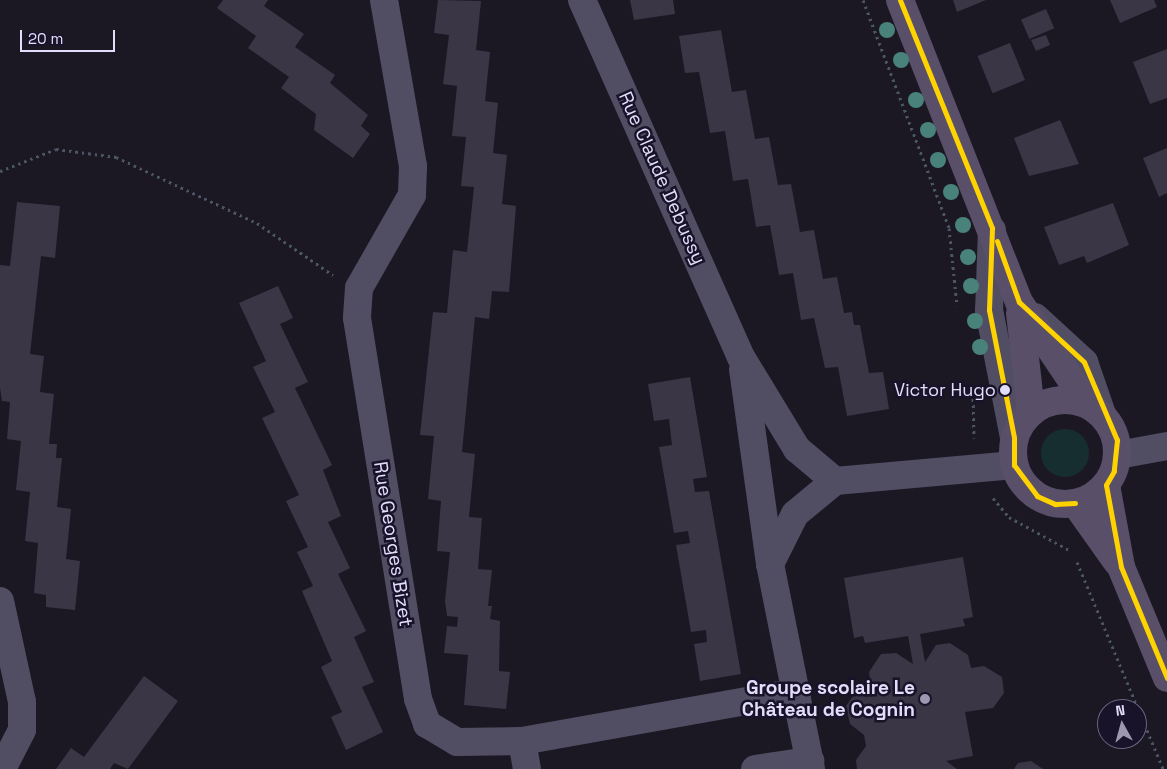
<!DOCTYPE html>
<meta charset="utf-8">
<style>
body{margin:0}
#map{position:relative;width:1167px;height:769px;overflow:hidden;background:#1b1824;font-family:"Space Grotesk",sans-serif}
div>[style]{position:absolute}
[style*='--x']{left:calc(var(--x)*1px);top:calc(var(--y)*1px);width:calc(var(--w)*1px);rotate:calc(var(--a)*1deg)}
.green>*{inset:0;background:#172e30}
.round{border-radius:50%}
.building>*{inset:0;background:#3a3645;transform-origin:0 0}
.path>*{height:3px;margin-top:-1.5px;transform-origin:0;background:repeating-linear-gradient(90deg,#4b5664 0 2.5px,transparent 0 6.5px)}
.minor>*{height:28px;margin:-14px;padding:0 14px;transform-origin:14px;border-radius:14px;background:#514e64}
.major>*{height:28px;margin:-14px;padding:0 14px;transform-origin:14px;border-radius:14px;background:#594f68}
.major>.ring{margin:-14px;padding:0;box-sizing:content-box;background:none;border:28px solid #594f68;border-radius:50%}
.bus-1>*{height:5px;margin:-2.5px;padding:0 2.5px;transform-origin:2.5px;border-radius:2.5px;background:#ffd300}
.trees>*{width:16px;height:16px;margin:-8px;border-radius:50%;background:#49827b}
.dots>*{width:14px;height:14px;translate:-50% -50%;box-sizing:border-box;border:2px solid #181329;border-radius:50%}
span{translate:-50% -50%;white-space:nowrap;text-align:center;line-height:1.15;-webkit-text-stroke:5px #181329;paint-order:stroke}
.bus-label{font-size:18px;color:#e3ddfc}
.right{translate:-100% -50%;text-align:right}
.street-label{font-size:19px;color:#e3ddfc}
.poi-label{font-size:19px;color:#e3ddfc;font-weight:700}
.north{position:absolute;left:1097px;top:699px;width:50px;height:50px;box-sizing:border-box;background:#181329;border:1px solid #69647d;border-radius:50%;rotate:353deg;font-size:14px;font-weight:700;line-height:20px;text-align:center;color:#e3ddfc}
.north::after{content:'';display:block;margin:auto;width:18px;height:22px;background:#9d98b0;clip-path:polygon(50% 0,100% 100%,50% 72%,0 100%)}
.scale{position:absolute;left:20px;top:30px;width:95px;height:22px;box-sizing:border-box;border:2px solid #e3ddfc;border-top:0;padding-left:6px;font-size:15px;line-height:18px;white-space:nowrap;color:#e3ddfc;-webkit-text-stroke:4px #181329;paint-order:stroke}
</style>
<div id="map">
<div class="green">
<div class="round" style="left:1041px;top:429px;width:48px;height:48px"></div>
</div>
<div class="building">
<div style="clip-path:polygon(223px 0,268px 0,264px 6px,304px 34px,295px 47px,335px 75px,330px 83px,368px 115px,361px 126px,370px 134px,353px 158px,314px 130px,316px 114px,281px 88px,289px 77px,248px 48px,256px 36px,217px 8px)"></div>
<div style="clip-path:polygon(438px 0,481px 1px,476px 50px,490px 52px,485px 101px,498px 103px,493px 153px,507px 155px,502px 204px,516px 206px,509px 292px,492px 291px,489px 319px,475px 317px,462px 452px,475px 454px,469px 517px,482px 518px,478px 569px,492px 570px,488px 606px,492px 606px,490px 619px,500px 621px,499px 671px,510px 672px,506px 709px,464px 705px,468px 655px,444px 653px,447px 626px,457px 627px,458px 617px,447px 616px,445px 601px,450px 552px,437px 551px,441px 501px,428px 499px,434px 436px,420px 435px,433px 312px,447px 313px,453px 250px,467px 252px,474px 187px,461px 186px,466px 137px,452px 136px,457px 86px,443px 84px,449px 35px,434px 33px)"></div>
<div style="clip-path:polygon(630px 0,673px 0,675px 14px,634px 20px)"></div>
<div style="clip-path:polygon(953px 0,986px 0,957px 12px)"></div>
<div style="clip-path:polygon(1110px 0,1154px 0,1157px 7px,1120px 23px)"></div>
<div style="left:1046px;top:9px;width:21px;height:27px;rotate:67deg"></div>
<div style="clip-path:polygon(721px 30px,732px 92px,746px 90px,755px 139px,769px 137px,778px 185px,791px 184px,800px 232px,814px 230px,823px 279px,837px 277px,844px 313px,852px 312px,854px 325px,860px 325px,869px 373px,883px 372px,889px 409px,847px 416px,838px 367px,825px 368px,814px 318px,801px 320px,793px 273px,779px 275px,770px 225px,756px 227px,748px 179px,733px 181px,725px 131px,710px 133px,699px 72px,685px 73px,679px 36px)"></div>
<div style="clip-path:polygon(1046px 35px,1050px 45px,1036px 51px,1031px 40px)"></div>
<div style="left:1010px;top:43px;width:40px;height:35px;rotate:68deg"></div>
<div style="clip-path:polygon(1167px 49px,1167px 98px,1150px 104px,1133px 62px)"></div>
<div style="clip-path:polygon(1060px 120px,1079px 164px,1029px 176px,1014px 138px)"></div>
<div style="clip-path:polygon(1167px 148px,1167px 193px,1159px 197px,1143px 158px)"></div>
<div style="clip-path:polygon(17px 202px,60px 206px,55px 258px,41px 256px,30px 354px,44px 356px,40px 392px,54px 394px,49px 444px,57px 444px,56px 458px,62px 458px,57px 507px,71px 509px,66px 559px,80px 561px,75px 610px,46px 607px,46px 595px,34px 593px,38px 543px,25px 541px,30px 492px,16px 490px,21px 441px,7px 439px,10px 402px,2px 401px,0 388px,0 265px,10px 266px)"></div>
<div style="clip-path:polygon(1113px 203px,1129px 245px,1087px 263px,1084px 256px,1059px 265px,1044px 227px)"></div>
<div style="clip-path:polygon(278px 286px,293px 318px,280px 324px,308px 382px,295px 388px,332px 465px,323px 470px,341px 516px,328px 522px,350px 568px,338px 574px,366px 631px,354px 637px,374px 682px,362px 687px,383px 732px,346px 750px,331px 717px,342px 712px,321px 667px,332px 661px,302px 591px,313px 586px,297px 552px,308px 547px,286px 501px,299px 495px,262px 418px,275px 412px,253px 367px,266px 361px,239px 303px)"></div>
<div style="clip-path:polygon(690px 377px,707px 477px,693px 479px,695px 492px,709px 491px,741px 674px,700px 681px,694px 644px,707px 642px,706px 630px,691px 632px,676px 545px,690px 543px,688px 531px,674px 533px,659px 447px,672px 445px,669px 419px,654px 421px,648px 384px)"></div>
<div style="clip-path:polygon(963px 557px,973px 617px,963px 619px,965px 626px,920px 634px,925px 662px,936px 645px,950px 643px,968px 655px,971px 668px,984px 666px,1002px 677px,1004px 693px,993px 708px,965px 712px,973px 756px,946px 761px,957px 769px,857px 769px,856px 760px,866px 746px,864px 735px,850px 724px,846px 706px,858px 689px,871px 686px,869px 672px,881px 654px,896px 653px,913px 664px,908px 636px,865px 643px,863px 636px,854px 638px,844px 578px)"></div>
<div style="clip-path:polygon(144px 676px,178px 701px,128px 769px,114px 763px,110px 769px,56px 769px,71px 748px,84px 757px)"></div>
<div style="clip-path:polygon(1031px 761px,1043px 769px,1014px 769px,1018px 763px)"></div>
</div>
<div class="path">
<div style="--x:863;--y:0;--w:244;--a:69.3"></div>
<div style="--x:949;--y:228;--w:78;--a:84.1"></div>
<div style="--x:0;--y:171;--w:60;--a:-21.4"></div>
<div style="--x:56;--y:149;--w:61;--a:7.6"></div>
<div style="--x:116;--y:157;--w:156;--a:25.1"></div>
<div style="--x:257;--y:223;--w:92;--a:34.4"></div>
<div style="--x:973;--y:392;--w:46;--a:88.8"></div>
<div style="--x:993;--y:498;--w:25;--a:50"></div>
<div style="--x:1009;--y:517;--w:68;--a:28.8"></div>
<div style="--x:1077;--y:562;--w:224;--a:67.4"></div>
</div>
<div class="minor">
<div style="--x:384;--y:0;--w:169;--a:80.1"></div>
<div style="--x:413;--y:166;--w:29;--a:92"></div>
<div style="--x:412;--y:195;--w:107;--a:119.7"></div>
<div style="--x:359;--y:288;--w:30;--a:94"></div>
<div style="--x:357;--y:318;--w:386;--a:80.9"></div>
<div style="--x:418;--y:699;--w:27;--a:70"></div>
<div style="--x:427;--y:724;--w:35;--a:31"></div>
<div style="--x:457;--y:742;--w:65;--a:-0.9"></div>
<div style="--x:522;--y:741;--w:280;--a:-10.1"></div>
<div style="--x:582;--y:0;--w:391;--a:66"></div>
<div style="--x:741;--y:357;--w:108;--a:58.7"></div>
<div style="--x:797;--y:449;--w:50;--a:40.1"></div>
<div style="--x:835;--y:481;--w:180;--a:-5.1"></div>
<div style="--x:992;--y:230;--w:80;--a:92.1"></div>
<div style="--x:989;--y:310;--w:130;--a:78.9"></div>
<div style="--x:1035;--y:317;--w:67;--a:42.6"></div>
<div style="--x:1084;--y:362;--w:55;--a:70.9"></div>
<div style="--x:743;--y:369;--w:197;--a:82.1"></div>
<div style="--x:1118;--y:455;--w:50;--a:-10.4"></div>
<div style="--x:0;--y:601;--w:103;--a:77.7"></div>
<div style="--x:22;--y:702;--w:28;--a:90"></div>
<div style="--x:22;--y:730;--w:44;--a:117.1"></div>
<div style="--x:522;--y:741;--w:28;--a:80"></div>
<div style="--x:755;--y:769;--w:56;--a:-8.3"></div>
<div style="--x:811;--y:769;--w:209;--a:-101.3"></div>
<div style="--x:770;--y:564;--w:56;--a:-63.4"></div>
<div style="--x:795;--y:514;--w:52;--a:-39.5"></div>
</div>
<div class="major">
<div style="--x:900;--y:0;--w:325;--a:68.5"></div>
<div style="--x:1019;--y:302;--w:120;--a:56.2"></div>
<div style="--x:1020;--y:313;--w:99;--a:83.6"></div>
<div class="ring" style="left:1013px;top:400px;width:76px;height:76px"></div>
<div style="--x:1106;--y:485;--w:83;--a:79.6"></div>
<div style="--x:1121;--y:567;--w:120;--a:67.5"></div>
<div style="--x:1075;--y:503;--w:72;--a:54.6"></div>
</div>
<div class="bus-1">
<div style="--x:900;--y:0;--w:246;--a:68"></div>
<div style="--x:992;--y:228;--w:82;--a:92.1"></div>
<div style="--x:989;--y:310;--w:130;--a:78.9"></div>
<div style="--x:1014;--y:438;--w:27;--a:90"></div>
<div style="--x:1014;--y:465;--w:39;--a:53"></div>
<div style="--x:1037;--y:496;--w:20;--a:24"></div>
<div style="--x:1055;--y:504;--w:20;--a:-3"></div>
<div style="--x:997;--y:241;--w:65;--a:70.2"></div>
<div style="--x:1019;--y:302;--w:88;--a:42.7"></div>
<div style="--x:1084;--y:362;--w:85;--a:67.1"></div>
<div style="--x:1117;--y:440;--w:31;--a:96"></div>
<div style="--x:1114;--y:471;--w:16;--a:120"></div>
<div style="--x:1106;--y:485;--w:83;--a:79.6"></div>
<div style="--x:1121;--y:567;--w:120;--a:67.5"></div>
</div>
<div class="trees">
<div style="left:887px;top:30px"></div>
<div style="left:901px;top:60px"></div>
<div style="left:916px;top:100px"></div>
<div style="left:928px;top:130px"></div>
<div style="left:938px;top:160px"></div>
<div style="left:951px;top:192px"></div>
<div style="left:963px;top:225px"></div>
<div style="left:968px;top:257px"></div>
<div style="left:971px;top:286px"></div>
<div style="left:975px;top:321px"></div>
<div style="left:980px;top:347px"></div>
</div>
<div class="dots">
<div style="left:1005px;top:390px;background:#e3ddfc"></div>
<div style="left:925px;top:699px;background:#9d98b0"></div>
</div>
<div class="bus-label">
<span class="right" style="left:996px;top:390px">Victor Hugo</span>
</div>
<div class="street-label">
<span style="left:662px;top:178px;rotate:66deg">Rue Claude Debussy</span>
<span style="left:393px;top:544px;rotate:81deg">Rue Georges Bizet</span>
</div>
<div class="poi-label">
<span class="right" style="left:915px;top:699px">Groupe scolaire Le<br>Château de Cognin</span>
</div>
<div class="north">N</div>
<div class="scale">20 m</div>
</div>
